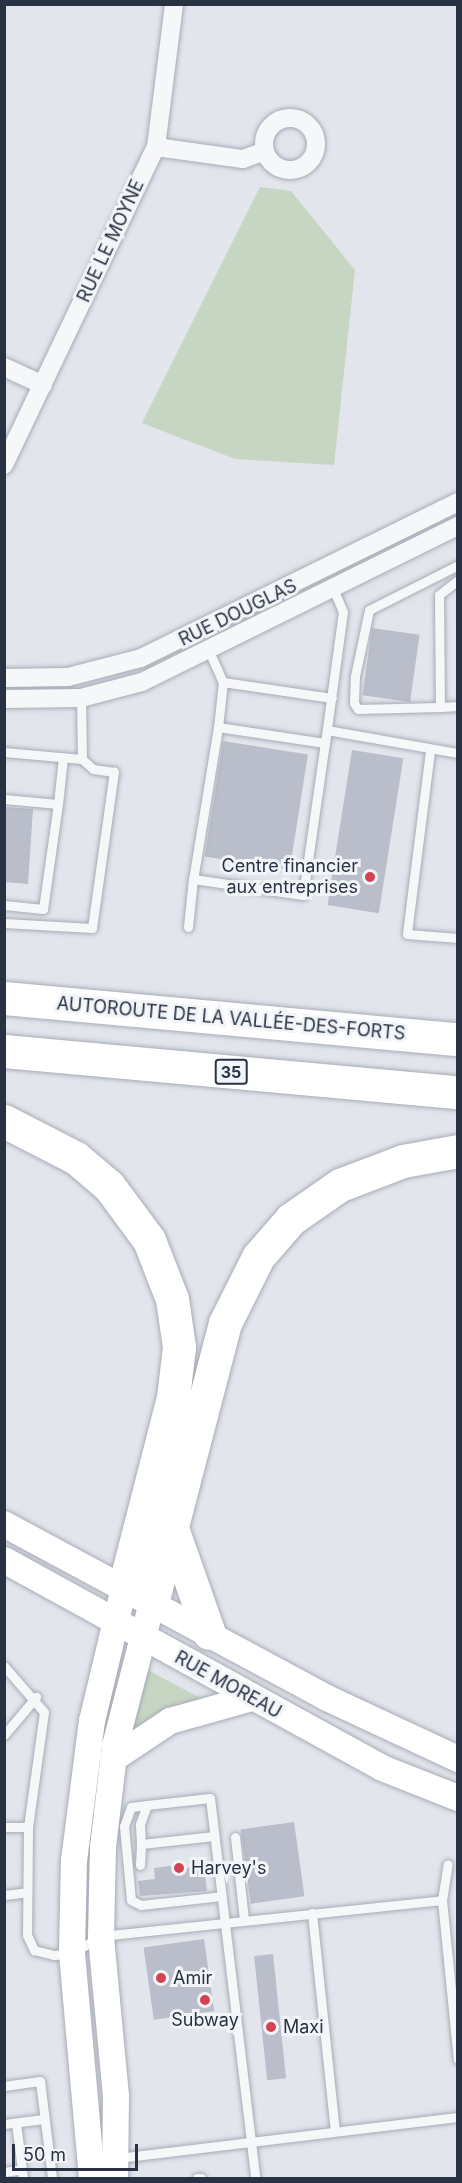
<!DOCTYPE html>
<meta charset="utf-8">
<style>
body{margin:0}
#map{position:relative;width:462px;height:2183px;overflow:hidden;background:#e2e5eb;font-family:Inter,sans-serif}
div>[style]{position:absolute}
[style*='--x']{left:calc(var(--x)*1px);top:calc(var(--y)*1px);width:calc(var(--w)*1px);rotate:calc(var(--a)*1deg)}
.green>*{inset:0;background:#c7d6c3}
.building>*{inset:0;background:#b9beca;transform-origin:0 0}
.roads{filter:drop-shadow(0 0 2px #a7acb6) drop-shadow(0 0 2px #a7acb6)}
.lane>*{height:9px;margin:-4.5px;padding:0 4.5px;transform-origin:4.5px;border-radius:4.5px;background:#f6f7f9}
.street>*{height:18px;margin:-9px;padding:0 9px;transform-origin:9px;border-radius:9px;background:#f6f7f9}
.street>.ring{margin:-9px;padding:0;box-sizing:content-box;background:none;border:18px solid #f6f7f9;border-radius:50%}
.secondary>*{height:26px;margin:-13px;padding:0 13px;transform-origin:13px;border-radius:13px;background:#fff}
.highway>*{height:33px;margin:-16.5px;padding:0 16.5px;transform-origin:16.5px;border-radius:16.5px;background:#fff}
.dots>*{width:16px;height:16px;translate:-50% -50%;box-sizing:border-box;border:3px solid #f2f5f8;border-radius:50%}
span{translate:-50% -50%;white-space:nowrap;text-align:center;line-height:1.15;-webkit-text-stroke:6px #f2f5f8;paint-order:stroke}
.shield-label span{padding:2px 4px;background:#f2f5f8;border:2px solid;border-radius:4px;-webkit-text-stroke-width:0}
.shield-label{font-size:16px;color:#293245;font-weight:700}
.street-label{font-size:18px;color:#293245}
.poi-label{font-size:18px;color:#293245}
.right{translate:-100% -50%;text-align:right}
.left{translate:0 -50%;text-align:left}
.frame{position:absolute;inset:0;border:6px solid #293245;pointer-events:none}
.scale{position:absolute;left:12px;top:2144px;width:126px;height:27px;box-sizing:border-box;border:3px solid #293245;border-top:0;padding-left:8px;font-size:18px;line-height:21px;white-space:nowrap;color:#293245;-webkit-text-stroke:4px #f2f5f8;paint-order:stroke}
</style>
<div id="map">
<div class="green">
<div style="clip-path:polygon(260px 187px,291px 191px,355px 270px,334px 465px,235px 459px,142px 423px)"></div>
<div style="clip-path:polygon(146px 1669px,204px 1700px,131px 1733px)"></div>
</div>
<div class="building">
<div style="left:372px;top:628px;width:48px;height:68px;rotate:8deg"></div>
<div style="left:223px;top:741px;width:86px;height:117px;rotate:9deg"></div>
<div style="left:352px;top:750px;width:52px;height:157px;rotate:9deg"></div>
<div style="clip-path:polygon(4px 807px,33px 809px,28px 884px,4px 882px)"></div>
<div style="left:294px;top:1822px;width:75px;height:54px;rotate:82deg"></div>
<div style="clip-path:polygon(185px 1864px,186px 1868px,204px 1866px,207px 1891px,140px 1896px,138px 1881px,155px 1879px,154px 1868px)"></div>
<div style="left:204px;top:1939px;width:73px;height:61px;rotate:82deg"></div>
<div style="left:273px;top:1954px;width:125px;height:19px;rotate:84deg"></div>
</div>
<div class="roads">
<div class="lane">
<div style="--x:458;--y:580;--w:24;--a:142"></div>
<div style="--x:439;--y:595;--w:112;--a:89.5"></div>
<div style="--x:440;--y:707;--w:18;--a:-3"></div>
<div style="--x:209;--y:651;--w:34;--a:66"></div>
<div style="--x:223;--y:682;--w:45;--a:96.3"></div>
<div style="--x:218;--y:727;--w:108;--a:8.5"></div>
<div style="--x:325;--y:743;--w:132;--a:-82.2"></div>
<div style="--x:343;--y:612;--w:26;--a:-113"></div>
<div style="--x:223;--y:682;--w:110;--a:8.4"></div>
<div style="--x:440;--y:707;--w:82;--a:178.6"></div>
<div style="--x:358;--y:709;--w:7;--a:-124"></div>
<div style="--x:354;--y:703;--w:27;--a:-88"></div>
<div style="--x:355;--y:676;--w:67;--a:-78"></div>
<div style="--x:369;--y:610;--w:100;--a:-26.8"></div>
<div style="--x:218;--y:727;--w:154;--a:99.3"></div>
<div style="--x:193;--y:879;--w:111;--a:8.3"></div>
<div style="--x:303;--y:895;--w:154;--a:-81.8"></div>
<div style="--x:327;--y:730;--w:133;--a:10"></div>
<div style="--x:430;--y:751;--w:184;--a:97.2"></div>
<div style="--x:407;--y:934;--w:51;--a:4.5"></div>
<div style="--x:4;--y:752;--w:78;--a:5.1"></div>
<div style="--x:82;--y:759;--w:61;--a:-90.9"></div>
<div style="--x:4;--y:799;--w:54;--a:5.3"></div>
<div style="--x:58;--y:804;--w:47;--a:-83.9"></div>
<div style="--x:4;--y:905;--w:39;--a:6"></div>
<div style="--x:43;--y:909;--w:106;--a:-81.9"></div>
<div style="--x:4;--y:923;--w:88;--a:3.3"></div>
<div style="--x:92;--y:928;--w:158;--a:-82"></div>
<div style="--x:114;--y:772;--w:21;--a:-172"></div>
<div style="--x:93;--y:769;--w:15;--a:-138"></div>
<div style="--x:188;--y:927;--w:48;--a:-84.1"></div>
<div style="--x:4;--y:1666;--w:61;--a:49"></div>
<div style="--x:44;--y:1712;--w:116;--a:97.9"></div>
<div style="--x:28;--y:1827;--w:108;--a:90.5"></div>
<div style="--x:27;--y:1935;--w:17;--a:65"></div>
<div style="--x:34;--y:1950;--w:21;--a:14"></div>
<div style="--x:54;--y:1955;--w:18;--a:-6"></div>
<div style="--x:72;--y:1953;--w:34;--a:-30"></div>
<div style="--x:101;--y:1936;--w:343;--a:-6"></div>
<div style="--x:442;--y:1900;--w:160;--a:84.3"></div>
<div style="--x:4;--y:1735;--w:50;--a:-49.9"></div>
<div style="--x:147;--y:1805;--w:16;--a:173"></div>
<div style="--x:131;--y:1807;--w:20;--a:110"></div>
<div style="--x:124;--y:1826;--w:74;--a:84.6"></div>
<div style="--x:131;--y:1900;--w:11;--a:27"></div>
<div style="--x:141;--y:1905;--w:81;--a:-6.3"></div>
<div style="--x:4;--y:1827;--w:24;--a:0"></div>
<div style="--x:214;--y:1836;--w:73;--a:173.7"></div>
<div style="--x:141;--y:1844;--w:20;--a:-93"></div>
<div style="--x:140;--y:1824;--w:20;--a:-70"></div>
<div style="--x:147;--y:1805;--w:63;--a:-6.3"></div>
<div style="--x:210;--y:1798;--w:383;--a:83.2"></div>
<div style="--x:235;--y:1837;--w:83;--a:83.8"></div>
<div style="--x:140;--y:1865;--w:21;--a:-87"></div>
<div style="--x:4;--y:1895;--w:23;--a:-7"></div>
<div style="--x:442;--y:1900;--w:36;--a:-81"></div>
<div style="--x:312;--y:1913;--w:219;--a:84"></div>
<div style="--x:4;--y:2086;--w:36;--a:-8"></div>
<div style="--x:40;--y:2081;--w:98;--a:82.9"></div>
<div style="--x:16;--y:2123;--w:55;--a:82.7"></div>
<div style="--x:4;--y:2124;--w:40;--a:-7.1"></div>
<div style="--x:118;--y:2158;--w:342;--a:-6.9"></div>
<div style="--x:4;--y:2172;--w:18;--a:-9"></div>
<div style="--x:197;--y:2178;--w:4;--a:0"></div>
</div>
<div class="street">
<div class="ring" style="left:264px;top:118px;width:34px;height:34px"></div>
<div style="--x:156;--y:147;--w:88;--a:7.9"></div>
<div style="--x:243;--y:159;--w:23;--a:-20"></div>
<div style="--x:4;--y:367;--w:43;--a:24.8"></div>
<div style="--x:4;--y:465;--w:352;--a:-64.5"></div>
<div style="--x:156;--y:147;--w:144;--a:-82.8"></div>
<div style="--x:4;--y:678;--w:64;--a:-0.9"></div>
<div style="--x:68;--y:677;--w:75;--a:-14.6"></div>
<div style="--x:141;--y:658;--w:353;--a:-26.2"></div>
<div style="--x:4;--y:699;--w:77;--a:-0.7"></div>
<div style="--x:81;--y:698;--w:63;--a:-14.7"></div>
<div style="--x:142;--y:682;--w:352;--a:-26.3"></div>
</div>
<div class="secondary">
<div style="--x:4;--y:1524;--w:367;--a:28.3"></div>
<div style="--x:327;--y:1698;--w:145;--a:25"></div>
<div style="--x:4;--y:1560;--w:431;--a:28.8"></div>
<div style="--x:382;--y:1768;--w:82;--a:21.5"></div>
<div style="--x:113;--y:1759;--w:69;--a:-33.7"></div>
<div style="--x:170;--y:1721;--w:85;--a:-15.7"></div>
<div style="--x:92;--y:2178;--w:226;--a:-95.1"></div>
<div style="--x:72;--y:1953;--w:92;--a:-88.8"></div>
<div style="--x:74;--y:1861;--w:141;--a:-82.7"></div>
<div style="--x:92;--y:1721;--w:137;--a:-76.5"></div>
<div style="--x:115;--y:2178;--w:82;--a:-89.3"></div>
<div style="--x:116;--y:2096;--w:161;--a:-95.4"></div>
<div style="--x:101;--y:1936;--w:89;--a:-88.7"></div>
<div style="--x:103;--y:1847;--w:102;--a:-83.2"></div>
<div style="--x:115;--y:1746;--w:148;--a:-75.5"></div>
</div>
<div class="highway">
<div style="--x:4;--y:998;--w:456;--a:5.2"></div>
<div style="--x:4;--y:1051;--w:456;--a:5.2"></div>
<div style="--x:4;--y:1121;--w:81;--a:27.2"></div>
<div style="--x:76;--y:1158;--w:43;--a:40.3"></div>
<div style="--x:109;--y:1186;--w:67;--a:53.5"></div>
<div style="--x:149;--y:1240;--w:63;--a:68.7"></div>
<div style="--x:172;--y:1299;--w:49;--a:81.7"></div>
<div style="--x:179;--y:1347;--w:50;--a:96.8"></div>
<div style="--x:173;--y:1397;--w:197;--a:104.4"></div>
<div style="--x:173;--y:1531;--w:108;--a:70.6"></div>
<div style="--x:152;--y:1603;--w:289;--a:-75.4"></div>
<div style="--x:225;--y:1323;--w:74;--a:-63.4"></div>
<div style="--x:258;--y:1257;--w:50;--a:-49"></div>
<div style="--x:291;--y:1219;--w:60;--a:-34.8"></div>
<div style="--x:340;--y:1185;--w:67;--a:-20.9"></div>
<div style="--x:403;--y:1161;--w:56;--a:-10.3"></div>
</div>
</div>
<div class="dots">
<div style="left:370px;top:877px;background:#d54251"></div>
<div style="left:179px;top:1868px;background:#d54251"></div>
<div style="left:161px;top:1978px;background:#d54251"></div>
<div style="left:205px;top:2000px;background:#d54251"></div>
<div style="left:271px;top:2027px;background:#d54251"></div>
</div>
<div class="shield-label">
<span style="left:231px;top:1072px">35</span>
</div>
<div class="street-label">
<span style="left:111px;top:241px;rotate:-65deg">RUE LE MOYNE</span>
<span style="left:238px;top:613px;rotate:-26deg">RUE DOUGLAS</span>
<span style="left:231px;top:1019px;rotate:5deg">AUTOROUTE DE LA VALLÉE-DES-FORTS</span>
<span style="left:228px;top:1685px;rotate:29deg">RUE MOREAU</span>
</div>
<div class="poi-label">
<span class="right" style="left:358px;top:877px">Centre financier<br>aux entreprises</span>
<span class="left" style="left:191px;top:1868px">Harvey's</span>
<span class="left" style="left:173px;top:1978px">Amir</span>
<span style="left:205px;top:2020px">Subway</span>
<span class="left" style="left:283px;top:2027px">Maxi</span>
</div>
<div class="frame"></div>
<div class="scale">50 m</div>
</div>
